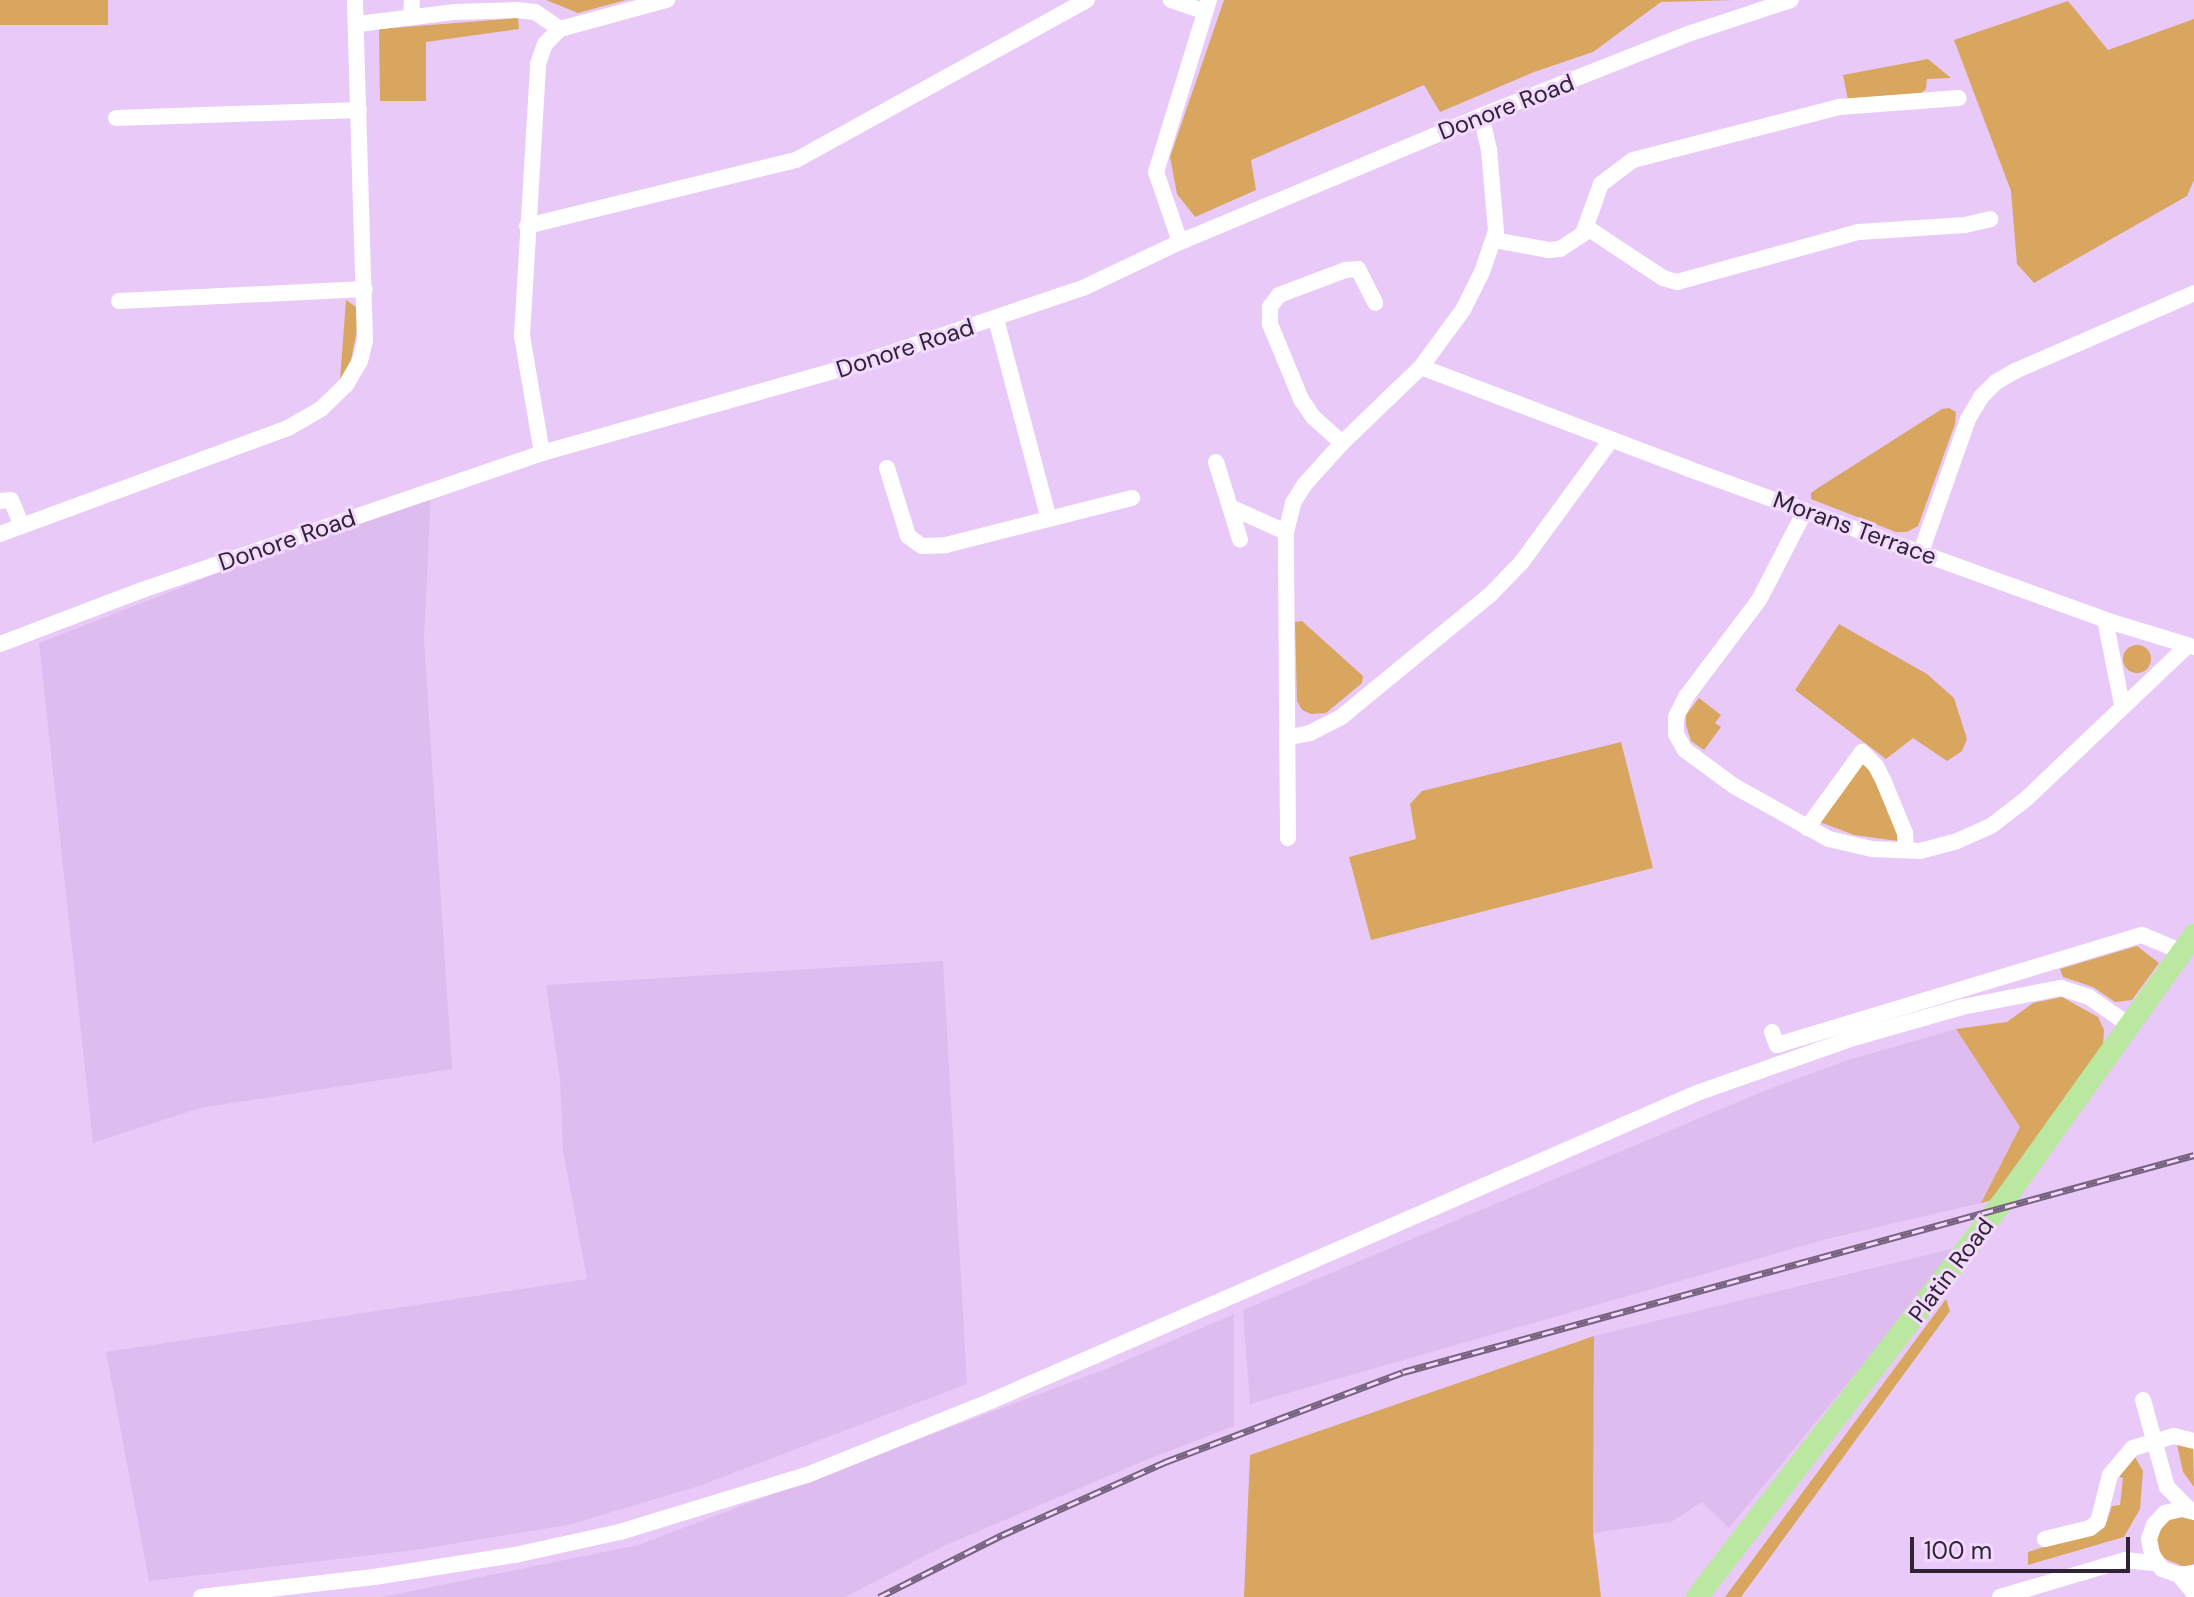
<!DOCTYPE html>
<style>
body{margin:0}
#map{position:relative;width:2194px;height:1597px;overflow:hidden;background:#e9c9f8;font-family:"DM Sans",sans-serif}
div>[style]{position:absolute}
[style*='--x']{left:calc(var(--x)*1px);top:calc(var(--y)*1px);width:calc(var(--w)*1px);rotate:calc(var(--a)*1deg)}
.built>*{inset:0;background:#dfbcf0}
.green>*{inset:0;background:#d8a65e;transform-origin:0 0}
.round{border-radius:50%}
.minor>*{height:16px;margin:-8px;padding:0 8px;transform-origin:8px;border-radius:8px;background:#fff}
.major>*{height:22px;margin:-11px;padding:0 11px;transform-origin:11px;border-radius:11px;background:#bbe8a0}
.rail>*{height:7px;margin-top:-3.5px;transform-origin:0;background:repeating-linear-gradient(90deg,#f3d9ff 0 12px,#76627f 0 24px);box-sizing:border-box;border-block:2px solid #76627f}
span{translate:-50% -50%;white-space:nowrap;text-align:center;line-height:1.15;-webkit-text-stroke:6px #f3d9ff;paint-order:stroke}
.street-label{font-size:24px;color:#302335}
.scale{position:absolute;left:1910px;top:1537px;width:220px;height:36px;box-sizing:border-box;border:4px solid #302335;border-top:0;padding-left:10px;font-size:24px;line-height:28px;white-space:nowrap;color:#302335;-webkit-text-stroke:6px #f3d9ff;paint-order:stroke}
</style>
<div id="map">
<div class="built">
<div style="clip-path:polygon(431px 490px,424px 640px,452px 1069px,200px 1108px,93px 1143px,39px 643px)"></div>
<div style="clip-path:polygon(943px 961px,967px 1384px,699px 1486px,568px 1525px,415px 1550px,149px 1581px,106px 1352px,587px 1279px,563px 1150px,560px 1079px,546px 985px)"></div>
<div style="clip-path:polygon(1956px 1029px,2020px 1127px,1981px 1203px,1827px 1239px,1250px 1404px,1243px 1310px,1764px 1091px,1848px 1060px)"></div>
<div style="clip-path:polygon(1959px 1247px,1729px 1528px,1702px 1502px,1671px 1522px,1593px 1533px,1594px 1336px)"></div>
<div style="clip-path:polygon(1234px 1314px,1234px 1426px,1146px 1460px,944px 1546px,845px 1597px,382px 1597px,638px 1545px,1111px 1367px)"></div>
</div>
<div class="green">
<div style="left:0;top:0;width:108px;height:25px"></div>
<div style="clip-path:polygon(546px 0,626px 0,578px 13px)"></div>
<div style="clip-path:polygon(1224px 0,1735px 0,1661px 2px,1593px 52px,1534px 72px,1440px 112px,1424px 85px,1251px 160px,1256px 190px,1195px 217px,1177px 194px,1170px 157px)"></div>
<div style="clip-path:polygon(2068px 1px,2108px 50px,2194px 19px,2194px 180px,2187px 196px,2034px 283px,2017px 264px,2011px 191px,1954px 40px)"></div>
<div style="clip-path:polygon(518px 18px,519px 29px,426px 42px,426px 101px,380px 101px,379px 29px)"></div>
<div style="clip-path:polygon(1928px 59px,1951px 78px,1927px 79px,1926px 89px,1919px 95px,1848px 100px,1843px 75px)"></div>
<div style="clip-path:polygon(346px 300px,356px 307px,359px 320px,350px 365px,340px 380px)"></div>
<div style="clip-path:polygon(1949px 408px,1956px 412px,1955px 424px,1918px 526px,1907px 532px,1896px 532px,1811px 499px,1811px 493px,1818px 488px,1942px 409px)"></div>
<div style="clip-path:polygon(1302px 621px,1363px 676px,1362px 683px,1326px 713px,1311px 714px,1302px 710px,1297px 701px,1295px 622px)"></div>
<div style="clip-path:polygon(1839px 624px,1927px 674px,1954px 698px,1967px 739px,1962px 751px,1947px 761px,1913px 738px,1886px 759px,1795px 690px)"></div>
<div class="round" style="left:2123px;top:645px;width:28px;height:28px"></div>
<div style="clip-path:polygon(1699px 698px,1721px 715px,1715px 723px,1721px 727px,1704px 750px,1691px 741px,1686px 725px,1686px 715px)"></div>
<div style="clip-path:polygon(1621px 742px,1653px 868px,1371px 940px,1349px 857px,1416px 839px,1410px 804px,1422px 791px)"></div>
<div style="clip-path:polygon(1866px 762px,1901px 833px,1898px 841px,1854px 835px,1817px 821px,1856px 765px)"></div>
<div style="clip-path:polygon(2137px 946px,2159px 963px,2132px 1000px,2115px 1002px,2093px 987px,2063px 977px,2060px 969px)"></div>
<div style="clip-path:polygon(2062px 997px,2098px 1017px,2104px 1030px,2103px 1045px,1993px 1200px,1981px 1203px,2020px 1127px,1956px 1029px,2007px 1022px,2033px 1003px)"></div>
<div style="clip-path:polygon(1946px 1299px,1950px 1311px,1741px 1597px,1725px 1597px)"></div>
<div style="clip-path:polygon(1594px 1336px,1593px 1533px,1601px 1597px,1244px 1597px,1250px 1455px)"></div>
<div style="clip-path:polygon(2177px 1444px,2193px 1447px,2194px 1487px,2183px 1472px)"></div>
<div style="clip-path:polygon(2135px 1457px,2143px 1471px,2140px 1509px,2124px 1537px,2028px 1565px,2028px 1552px,2098px 1530px,2107px 1521px,2112px 1506px,2120px 1505px,2123px 1478px,2117px 1476px)"></div>
<div style="clip-path:polygon(2176px 1516px,2194px 1519px,2194px 1564px,2185px 1567px,2163px 1558px,2156px 1542px,2157px 1533px,2168px 1520px)"></div>
</div>
<div class="minor">
<div style="--x:1171;--y:0;--w:36;--a:19"></div>
<div style="--x:411;--y:17;--w:17;--a:-87"></div>
<div style="--x:358;--y:24;--w:98;--a:-7.1"></div>
<div style="--x:455;--y:12;--w:61;--a:-1.9"></div>
<div style="--x:516;--y:10;--w:19;--a:6"></div>
<div style="--x:535;--y:12;--w:30;--a:34"></div>
<div style="--x:116;--y:118;--w:243;--a:-1.9"></div>
<div style="--x:527;--y:226;--w:277;--a:-13.8"></div>
<div style="--x:796;--y:160;--w:332;--a:-28.8"></div>
<div style="--x:1586;--y:227;--w:92;--a:33.5"></div>
<div style="--x:1663;--y:278;--w:15;--a:16"></div>
<div style="--x:1677;--y:282;--w:189;--a:-15.4"></div>
<div style="--x:1859;--y:232;--w:106;--a:-3.8"></div>
<div style="--x:1965;--y:225;--w:26;--a:-13"></div>
<div style="--x:1494;--y:240;--w:56;--a:10.3"></div>
<div style="--x:1549;--y:250;--w:11;--a:-5"></div>
<div style="--x:1560;--y:249;--w:27;--a:-33"></div>
<div style="--x:1583;--y:234;--w:53;--a:-70.2"></div>
<div style="--x:1601;--y:184;--w:40;--a:-37"></div>
<div style="--x:1633;--y:160;--w:214;--a:-14.4"></div>
<div style="--x:1840;--y:107;--w:119;--a:-4.3"></div>
<div style="--x:1180;--y:242;--w:74;--a:-108.9"></div>
<div style="--x:1156;--y:172;--w:180;--a:-72.9"></div>
<div style="--x:119;--y:301;--w:246;--a:-2.8"></div>
<div style="--x:996;--y:319;--w:207;--a:75.2"></div>
<div style="--x:1421;--y:367;--w:287;--a:20.8"></div>
<div style="--x:1689;--y:469;--w:443;--a:19.9"></div>
<div style="--x:2105;--y:620;--w:93;--a:16.9"></div>
<div style="--x:1342;--y:443;--w:39;--a:-138"></div>
<div style="--x:1313;--y:417;--w:22;--a:-124"></div>
<div style="--x:1301;--y:399;--w:81;--a:-112.5"></div>
<div style="--x:1270;--y:324;--w:17;--a:-90"></div>
<div style="--x:1270;--y:307;--w:15;--a:-53"></div>
<div style="--x:1279;--y:295;--w:71;--a:-20.7"></div>
<div style="--x:1345;--y:270;--w:13;--a:-4"></div>
<div style="--x:1358;--y:269;--w:38;--a:63"></div>
<div style="--x:542;--y:453;--w:119;--a:-99.7"></div>
<div style="--x:522;--y:336;--w:272;--a:-86.6"></div>
<div style="--x:538;--y:64;--w:21;--a:-71"></div>
<div style="--x:545;--y:44;--w:21;--a:-45"></div>
<div style="--x:560;--y:29;--w:111;--a:-15.2"></div>
<div style="--x:1216;--y:462;--w:47;--a:72.7"></div>
<div style="--x:1230;--y:507;--w:61;--a:24.1"></div>
<div style="--x:887;--y:468;--w:71;--a:72.8"></div>
<div style="--x:908;--y:536;--w:17;--a:36"></div>
<div style="--x:922;--y:546;--w:24;--a:-2"></div>
<div style="--x:946;--y:545;--w:192;--a:-14.2"></div>
<div style="--x:0;--y:501;--w:11;--a:-5"></div>
<div style="--x:11;--y:500;--w:28;--a:67"></div>
<div style="--x:1230;--y:507;--w:34;--a:73"></div>
<div style="--x:1805;--y:511;--w:100;--a:117.3"></div>
<div style="--x:1759;--y:600;--w:121;--a:127"></div>
<div style="--x:1686;--y:697;--w:22;--a:117"></div>
<div style="--x:1676;--y:717;--w:17;--a:90"></div>
<div style="--x:1676;--y:734;--w:18;--a:61"></div>
<div style="--x:1685;--y:750;--w:61;--a:36.3"></div>
<div style="--x:1734;--y:786;--w:109;--a:29.2"></div>
<div style="--x:1829;--y:839;--w:44;--a:13.1"></div>
<div style="--x:1872;--y:849;--w:48;--a:2.4"></div>
<div style="--x:1920;--y:851;--w:38;--a:-15"></div>
<div style="--x:1957;--y:841;--w:37;--a:-24"></div>
<div style="--x:1991;--y:826;--w:44;--a:-37.6"></div>
<div style="--x:2026;--y:799;--w:219;--a:-43.5"></div>
<div style="--x:0;--y:534;--w:307;--a:-20.2"></div>
<div style="--x:288;--y:428;--w:39;--a:-30"></div>
<div style="--x:322;--y:408;--w:33;--a:-44"></div>
<div style="--x:346;--y:385;--w:28;--a:-60"></div>
<div style="--x:360;--y:361;--w:21;--a:-76"></div>
<div style="--x:365;--y:341;--w:341;--a:-91.7"></div>
<div style="--x:1921;--y:552;--w:141;--a:-70.5"></div>
<div style="--x:1968;--y:419;--w:26;--a:-59"></div>
<div style="--x:1981;--y:397;--w:21;--a:-45"></div>
<div style="--x:1996;--y:382;--w:22;--a:-30"></div>
<div style="--x:2015;--y:371;--w:195;--a:-23.5"></div>
<div style="--x:2105;--y:620;--w:86;--a:78.6"></div>
<div style="--x:0;--y:644;--w:152;--a:-20.8"></div>
<div style="--x:142;--y:590;--w:423;--a:-18.9"></div>
<div style="--x:542;--y:453;--w:328;--a:-15.7"></div>
<div style="--x:858;--y:364;--w:237;--a:-18.7"></div>
<div style="--x:1083;--y:288;--w:107;--a:-25.4"></div>
<div style="--x:1180;--y:242;--w:326;--a:-22.7"></div>
<div style="--x:1481;--y:116;--w:226;--a:-21.6"></div>
<div style="--x:1691;--y:33;--w:105;--a:-18.3"></div>
<div style="--x:1290;--y:737;--w:20;--a:-11"></div>
<div style="--x:1310;--y:733;--w:34;--a:-27"></div>
<div style="--x:1340;--y:718;--w:194;--a:-39.4"></div>
<div style="--x:1490;--y:595;--w:45;--a:-45.9"></div>
<div style="--x:1521;--y:563;--w:152;--a:-53.8"></div>
<div style="--x:1807;--y:828;--w:94;--a:-54.1"></div>
<div style="--x:1862;--y:752;--w:20;--a:45"></div>
<div style="--x:1876;--y:766;--w:18;--a:63"></div>
<div style="--x:1884;--y:782;--w:55;--a:67.6"></div>
<div style="--x:1905;--y:833;--w:17;--a:87"></div>
<div style="--x:1288;--y:838;--w:306;--a:-90.4"></div>
<div style="--x:1286;--y:532;--w:30;--a:-76"></div>
<div style="--x:1293;--y:503;--w:22;--a:-58"></div>
<div style="--x:1305;--y:484;--w:55;--a:-47.9"></div>
<div style="--x:1342;--y:443;--w:110;--a:-43.9"></div>
<div style="--x:1421;--y:367;--w:71;--a:-53.6"></div>
<div style="--x:1463;--y:310;--w:42;--a:-63.4"></div>
<div style="--x:1482;--y:272;--w:43;--a:-71.1"></div>
<div style="--x:1496;--y:231;--w:81;--a:-94.9"></div>
<div style="--x:1489;--y:150;--w:35;--a:-103"></div>
<div style="--x:1772;--y:1032;--w:14;--a:69"></div>
<div style="--x:1777;--y:1045;--w:381;--a:-16.8"></div>
<div style="--x:2142;--y:935;--w:44;--a:22.5"></div>
<div style="--x:2143;--y:1400;--w:90;--a:74.6"></div>
<div style="--x:2167;--y:1487;--w:33;--a:45"></div>
<div style="--x:2194;--y:1512;--w:12;--a:-166"></div>
<div style="--x:2182;--y:1509;--w:17;--a:167"></div>
<div style="--x:2165;--y:1513;--w:16;--a:133"></div>
<div style="--x:2154;--y:1525;--w:15;--a:110"></div>
<div style="--x:2149;--y:1539;--w:16;--a:79"></div>
<div style="--x:2152;--y:1555;--w:17;--a:54"></div>
<div style="--x:2162;--y:1569;--w:18;--a:19"></div>
<div style="--x:2179;--y:1575;--w:15;--a:-8"></div>
<div style="--x:2045;--y:1539;--w:46;--a:-13.7"></div>
<div style="--x:2090;--y:1528;--w:10;--a:-37"></div>
<div style="--x:2098;--y:1522;--w:49;--a:-75.7"></div>
<div style="--x:2110;--y:1475;--w:35;--a:-50"></div>
<div style="--x:2133;--y:1448;--w:43;--a:-16.3"></div>
<div style="--x:2174;--y:1436;--w:21;--a:14"></div>
<div style="--x:2179;--y:1575;--w:23;--a:50"></div>
<div style="--x:201;--y:1597;--w:174;--a:-6.6"></div>
<div style="--x:374;--y:1577;--w:143;--a:-8.9"></div>
<div style="--x:515;--y:1555;--w:107;--a:-12.4"></div>
<div style="--x:620;--y:1532;--w:195;--a:-17"></div>
<div style="--x:807;--y:1475;--w:198;--a:-21.9"></div>
<div style="--x:991;--y:1401;--w:770;--a:-23.57"></div>
<div style="--x:1697;--y:1093;--w:162;--a:-19.4"></div>
<div style="--x:1850;--y:1039;--w:116;--a:-15.9"></div>
<div style="--x:1962;--y:1007;--w:101;--a:-10.9"></div>
<div style="--x:2061;--y:988;--w:29;--a:18"></div>
<div style="--x:2089;--y:997;--w:52;--a:34.9"></div>
<div style="--x:2000;--y:1597;--w:130;--a:-16.5"></div>
<div style="--x:2125;--y:1560;--w:31;--a:6"></div>
</div>
<div class="major">
<div style="--x:1697;--y:1597;--w:508;--a:-52.27"></div>
<div style="--x:2008;--y:1195;--w:320;--a:-54.4"></div>
</div>
<div class="rail">
<div style="--x:879;--y:1597;--w:138;--a:-26.8"></div>
<div style="--x:1002;--y:1535;--w:179;--a:-24.1"></div>
<div style="--x:1165;--y:1462;--w:254;--a:-20.7"></div>
<div style="--x:1403;--y:1372;--w:820;--a:-15.34"></div>
</div>
<div class="street-label">
<span style="left:1506px;top:107px;rotate:-21deg">Donore Road</span>
<span style="left:905px;top:348px;rotate:-18deg">Donore Road</span>
<span style="left:1855px;top:528px;rotate:20deg">Morans Terrace</span>
<span style="left:287px;top:540px;rotate:-19deg">Donore Road</span>
<span style="left:1951px;top:1270px;rotate:-53deg">Platin Road</span>
</div>
<div class="scale">100 m</div>
</div>
